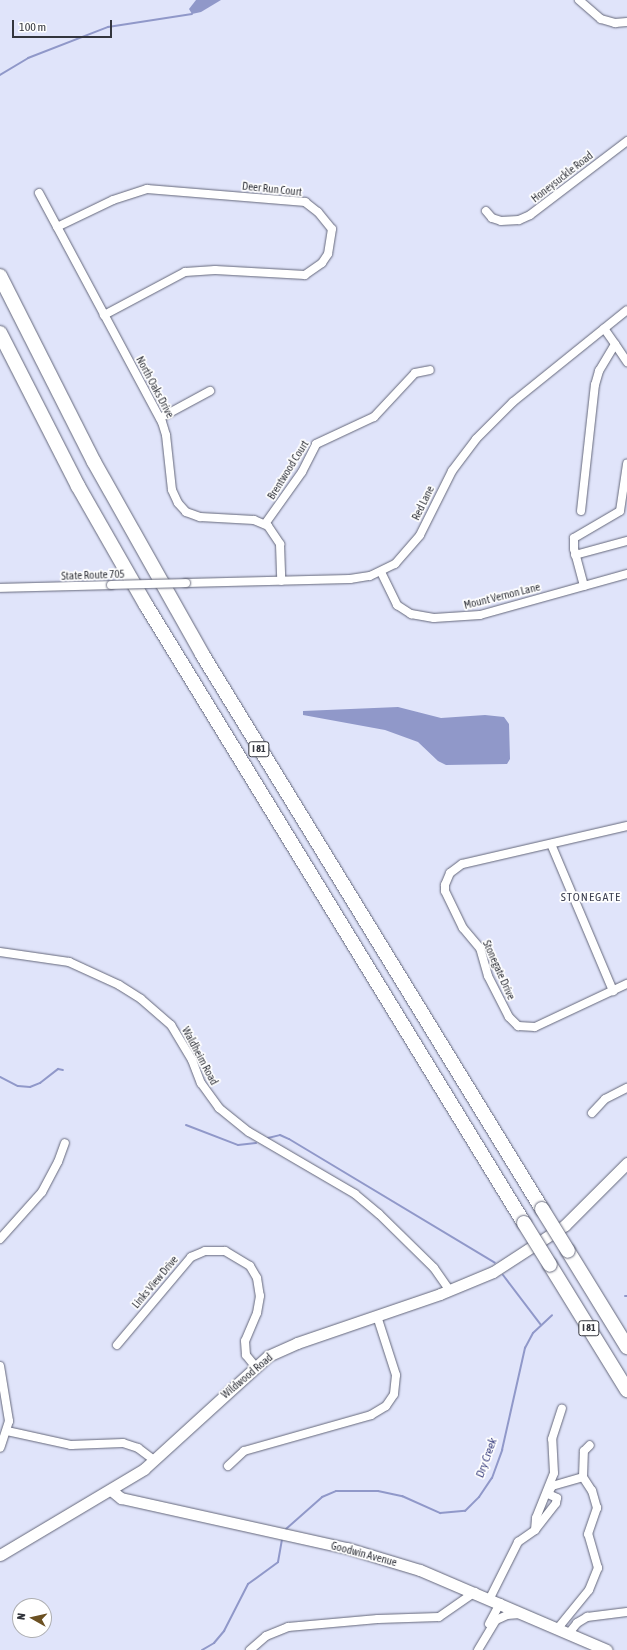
<!DOCTYPE html>
<style>
body{margin:0}
#map{position:relative;width:627px;height:1650px;overflow:hidden;background:#e0e4fa;font-family:"Asap Condensed",sans-serif}
div>[style]{position:absolute}
[style*='--x']{left:calc(var(--x)*1px);top:calc(var(--y)*1px);width:calc(var(--w)*1px);rotate:calc(var(--a)*1deg)}
.water>*{inset:0;background:#9098c9}
.stream>*{height:2px;margin:-1px;padding:0 1px;transform-origin:1px;border-radius:1px;background:#9098c9}
.roads{filter:drop-shadow(0 0 1px #64677a) drop-shadow(0 0 1px #64677a)}
.street>*{height:8px;margin:-4px;padding:0 4px;transform-origin:4px;border-radius:4px;background:#fff}
.secondary>*{height:11px;margin:-5.5px;padding:0 5.5px;transform-origin:5.5px;border-radius:5.5px;background:#fff}
.highway>*{height:14px;margin:-7px;padding:0 7px;transform-origin:7px;border-radius:7px;background:#fff}
.bridges{filter:drop-shadow(0 0 1px #64677a) drop-shadow(0 0 1px #64677a)}
.street-bridge>*{height:8px;margin:-4px;padding:0 4px;transform-origin:4px;border-radius:4px;background:#fff}
.highway-bridge>*{height:14px;margin:-7px;padding:0 7px;transform-origin:7px;border-radius:7px;background:#fff}
span{translate:-50% -50%;white-space:nowrap;text-align:center;line-height:1.15;-webkit-text-stroke:3.5px #fff;paint-order:stroke}
.shield-label span{padding:1px 3px;background:#fff;border:1px solid;border-radius:3px;-webkit-text-stroke-width:0}
.shield-label{font-size:10px;color:#33353d;font-weight:700}
.street-label{font-size:11px;color:#33353d}
.neighbourhood-label{font-size:12px;color:#404354;letter-spacing:1px}
.water-label{font-size:12px;color:#3d4280;font-style:italic}
.north{position:absolute;left:12px;top:1598px;width:40px;height:40px;box-sizing:border-box;background:#fff;border:1px solid #adaeb1;border-radius:50%;rotate:278deg;font-size:11px;font-weight:700;line-height:16px;text-align:center;color:#33353d}
.north::after{content:'';display:block;margin:auto;width:14px;height:18px;background:#6c5123;clip-path:polygon(50% 0,100% 100%,50% 72%,0 100%)}
.scale{position:absolute;left:12px;top:20px;width:100px;height:18px;box-sizing:border-box;border:2px solid #33353d;border-top:0;padding-left:5px;font-size:12px;line-height:14px;white-space:nowrap;color:#33353d;-webkit-text-stroke:3px #fff;paint-order:stroke}
</style>
<div id="map">
<div class="water">
<div style="clip-path:polygon(196px 0,221px 0,201px 12px,192px 14px,189px 9px)"></div>
<div style="clip-path:polygon(398px 707px,441px 718px,485px 715px,504px 717px,509px 724px,510px 759px,507px 764px,446px 765px,438px 761px,418px 742px,385px 730px,303px 715px,303px 711px)"></div>
</div>
<div class="stream">
<div style="--x:0;--y:75;--w:33;--a:-31"></div>
<div style="--x:28;--y:58;--w:86;--a:-21.2"></div>
<div style="--x:108;--y:27;--w:85;--a:-8.8"></div>
<div style="--x:0;--y:1077;--w:20;--a:27"></div>
<div style="--x:18;--y:1086;--w:12;--a:5"></div>
<div style="--x:30;--y:1087;--w:11;--a:-22"></div>
<div style="--x:40;--y:1083;--w:23;--a:-38"></div>
<div style="--x:58;--y:1069;--w:5;--a:11"></div>
<div style="--x:186;--y:1125;--w:56;--a:21"></div>
<div style="--x:238;--y:1145;--w:18;--a:-6"></div>
<div style="--x:268;--y:1138;--w:12;--a:-14"></div>
<div style="--x:280;--y:1135;--w:10;--a:24"></div>
<div style="--x:289;--y:1139;--w:240;--a:31"></div>
<div style="--x:503;--y:1275;--w:63;--a:52.8"></div>
<div style="--x:625;--y:1296;--w:2;--a:0"></div>
<div style="--x:286;--y:1529;--w:48;--a:-41.6"></div>
<div style="--x:322;--y:1497;--w:15;--a:-23"></div>
<div style="--x:336;--y:1491;--w:42;--a:0"></div>
<div style="--x:378;--y:1491;--w:25;--a:12"></div>
<div style="--x:402;--y:1496;--w:42;--a:24.1"></div>
<div style="--x:440;--y:1513;--w:25;--a:-5"></div>
<div style="--x:465;--y:1511;--w:20;--a:-45"></div>
<div style="--x:479;--y:1497;--w:23;--a:-56"></div>
<div style="--x:492;--y:1478;--w:30;--a:-70"></div>
<div style="--x:502;--y:1450;--w:105;--a:-77.3"></div>
<div style="--x:525;--y:1348;--w:17;--a:-62"></div>
<div style="--x:533;--y:1333;--w:26;--a:-43"></div>
<div style="--x:202;--y:1650;--w:14;--a:-30"></div>
<div style="--x:214;--y:1643;--w:16;--a:-50"></div>
<div style="--x:224;--y:1631;--w:53;--a:-62.9"></div>
<div style="--x:248;--y:1584;--w:37;--a:-36"></div>
<div style="--x:278;--y:1562;--w:22;--a:-80"></div>
</div>
<div class="roads">
<div class="street">
<div style="--x:579;--y:0;--w:29;--a:41"></div>
<div style="--x:601;--y:19;--w:15;--a:16"></div>
<div style="--x:615;--y:23;--w:12;--a:-5"></div>
<div style="--x:39;--y:193;--w:260;--a:61.8"></div>
<div style="--x:162;--y:422;--w:14;--a:73"></div>
<div style="--x:166;--y:435;--w:55;--a:83.8"></div>
<div style="--x:172;--y:490;--w:14;--a:65"></div>
<div style="--x:178;--y:503;--w:12;--a:48"></div>
<div style="--x:186;--y:512;--w:15;--a:20"></div>
<div style="--x:200;--y:517;--w:54;--a:3.2"></div>
<div style="--x:254;--y:520;--w:15;--a:23"></div>
<div style="--x:268;--y:526;--w:22;--a:56"></div>
<div style="--x:280;--y:544;--w:37;--a:88"></div>
<div style="--x:486;--y:211;--w:9;--a:49"></div>
<div style="--x:492;--y:218;--w:9;--a:18"></div>
<div style="--x:501;--y:221;--w:18;--a:-3"></div>
<div style="--x:519;--y:220;--w:12;--a:-24"></div>
<div style="--x:530;--y:215;--w:122;--a:-37.3"></div>
<div style="--x:57;--y:227;--w:62;--a:-25.7"></div>
<div style="--x:113;--y:200;--w:36;--a:-18"></div>
<div style="--x:147;--y:189;--w:159;--a:4.7"></div>
<div style="--x:305;--y:202;--w:16;--a:38"></div>
<div style="--x:318;--y:212;--w:22;--a:51"></div>
<div style="--x:332;--y:229;--w:25;--a:99"></div>
<div style="--x:328;--y:254;--w:11;--a:124"></div>
<div style="--x:322;--y:263;--w:21;--a:145"></div>
<div style="--x:305;--y:275;--w:90;--a:-176.8"></div>
<div style="--x:215;--y:270;--w:30;--a:176"></div>
<div style="--x:185;--y:272;--w:92;--a:152"></div>
<div style="--x:615;--y:344;--w:22;--a:56"></div>
<div style="--x:160;--y:418;--w:57;--a:-28.4"></div>
<div style="--x:581;--y:511;--w:127;--a:-83.7"></div>
<div style="--x:595;--y:385;--w:15;--a:-74"></div>
<div style="--x:599;--y:371;--w:31;--a:-59"></div>
<div style="--x:615;--y:344;--w:19;--a:-125"></div>
<div style="--x:265;--y:524;--w:64;--a:-54.6"></div>
<div style="--x:302;--y:472;--w:31;--a:-63"></div>
<div style="--x:316;--y:444;--w:64;--a:-25"></div>
<div style="--x:374;--y:417;--w:60;--a:-47"></div>
<div style="--x:415;--y:373;--w:15;--a:-11"></div>
<div style="--x:575;--y:555;--w:54;--a:-15.1"></div>
<div style="--x:381;--y:572;--w:37;--a:64"></div>
<div style="--x:397;--y:605;--w:17;--a:33"></div>
<div style="--x:411;--y:614;--w:23;--a:10"></div>
<div style="--x:434;--y:618;--w:46;--a:-3.7"></div>
<div style="--x:480;--y:615;--w:153;--a:-15.6"></div>
<div style="--x:186;--y:583;--w:164;--a:-1.4"></div>
<div style="--x:350;--y:579;--w:20;--a:-9"></div>
<div style="--x:370;--y:576;--w:28;--a:-26"></div>
<div style="--x:395;--y:564;--w:38;--a:-49"></div>
<div style="--x:420;--y:535;--w:72;--a:-63.4"></div>
<div style="--x:452;--y:471;--w:40;--a:-53"></div>
<div style="--x:476;--y:439;--w:52;--a:-45"></div>
<div style="--x:513;--y:402;--w:146;--a:-38.9"></div>
<div style="--x:584;--y:586;--w:38;--a:-105"></div>
<div style="--x:574;--y:549;--w:11;--a:-90"></div>
<div style="--x:574;--y:538;--w:53;--a:-30.4"></div>
<div style="--x:620;--y:511;--w:48;--a:-81.5"></div>
<div style="--x:0;--y:588;--w:111;--a:-1.5"></div>
<div style="--x:627;--y:826;--w:169;--a:167"></div>
<div style="--x:462;--y:864;--w:15;--a:143"></div>
<div style="--x:450;--y:873;--w:13;--a:113"></div>
<div style="--x:445;--y:885;--w:6;--a:90"></div>
<div style="--x:445;--y:891;--w:41;--a:64.1"></div>
<div style="--x:463;--y:928;--w:26;--a:50"></div>
<div style="--x:480;--y:948;--w:29;--a:74"></div>
<div style="--x:488;--y:976;--w:46;--a:62.9"></div>
<div style="--x:509;--y:1017;--w:13;--a:45"></div>
<div style="--x:518;--y:1026;--w:17;--a:3"></div>
<div style="--x:535;--y:1027;--w:102;--a:-25.1"></div>
<div style="--x:551;--y:844;--w:160;--a:67.1"></div>
<div style="--x:0;--y:952;--w:70;--a:8.2"></div>
<div style="--x:69;--y:962;--w:55;--a:24.7"></div>
<div style="--x:119;--y:985;--w:26;--a:32"></div>
<div style="--x:141;--y:999;--w:40;--a:41"></div>
<div style="--x:171;--y:1025;--w:41;--a:59"></div>
<div style="--x:192;--y:1060;--w:25;--a:69"></div>
<div style="--x:201;--y:1083;--w:31;--a:54"></div>
<div style="--x:219;--y:1108;--w:38;--a:39"></div>
<div style="--x:249;--y:1132;--w:123;--a:30.3"></div>
<div style="--x:355;--y:1194;--w:31;--a:40"></div>
<div style="--x:379;--y:1214;--w:77;--a:44.5"></div>
<div style="--x:434;--y:1268;--w:28;--a:55"></div>
<div style="--x:592;--y:1113;--w:19;--a:-47"></div>
<div style="--x:605;--y:1099;--w:25;--a:-27"></div>
<div style="--x:0;--y:1239;--w:63;--a:-48.2"></div>
<div style="--x:42;--y:1192;--w:34;--a:-62"></div>
<div style="--x:58;--y:1162;--w:20;--a:-70"></div>
<div style="--x:117;--y:1345;--w:115;--a:-49.9"></div>
<div style="--x:191;--y:1257;--w:15;--a:-23"></div>
<div style="--x:205;--y:1251;--w:20;--a:0"></div>
<div style="--x:225;--y:1251;--w:29;--a:31"></div>
<div style="--x:250;--y:1266;--w:14;--a:60"></div>
<div style="--x:257;--y:1278;--w:18;--a:81"></div>
<div style="--x:260;--y:1296;--w:17;--a:100"></div>
<div style="--x:257;--y:1313;--w:30;--a:113"></div>
<div style="--x:245;--y:1341;--w:14;--a:86"></div>
<div style="--x:246;--y:1355;--w:14;--a:51"></div>
<div style="--x:0;--y:1366;--w:56;--a:80.7"></div>
<div style="--x:9;--y:1421;--w:28;--a:108"></div>
<div style="--x:7;--y:1431;--w:66;--a:12.3"></div>
<div style="--x:71;--y:1445;--w:52;--a:-2.2"></div>
<div style="--x:123;--y:1443;--w:16;--a:18"></div>
<div style="--x:138;--y:1448;--w:21;--a:37"></div>
<div style="--x:228;--y:1466;--w:22;--a:-43"></div>
<div style="--x:244;--y:1451;--w:132;--a:-15.8"></div>
<div style="--x:371;--y:1415;--w:17;--a:-31"></div>
<div style="--x:386;--y:1406;--w:14;--a:-56"></div>
<div style="--x:394;--y:1394;--w:19;--a:-84"></div>
<div style="--x:396;--y:1375;--w:62;--a:-107.9"></div>
<div style="--x:535;--y:1530;--w:34;--a:-52"></div>
<div style="--x:556;--y:1503;--w:5;--a:-79"></div>
<div style="--x:557;--y:1498;--w:10;--a:-156"></div>
<div style="--x:548;--y:1494;--w:9;--a:-63"></div>
<div style="--x:552;--y:1486;--w:32;--a:-16"></div>
<div style="--x:490;--y:1598;--w:63;--a:-63.4"></div>
<div style="--x:518;--y:1542;--w:21;--a:-35"></div>
<div style="--x:535;--y:1530;--w:12;--a:-85"></div>
<div style="--x:536;--y:1518;--w:48;--a:-68.2"></div>
<div style="--x:554;--y:1473;--w:34;--a:-93"></div>
<div style="--x:552;--y:1439;--w:32;--a:-72"></div>
<div style="--x:489;--y:1624;--w:24;--a:-62"></div>
<div style="--x:558;--y:1628;--w:49;--a:-50.8"></div>
<div style="--x:589;--y:1590;--w:24;--a:-68"></div>
<div style="--x:598;--y:1568;--w:35;--a:-106"></div>
<div style="--x:588;--y:1534;--w:28;--a:-71"></div>
<div style="--x:597;--y:1508;--w:18;--a:-106"></div>
<div style="--x:592;--y:1491;--w:17;--a:-123"></div>
<div style="--x:583;--y:1477;--w:26;--a:-88"></div>
<div style="--x:584;--y:1451;--w:8;--a:-45"></div>
<div style="--x:569;--y:1633;--w:13;--a:-51"></div>
<div style="--x:577;--y:1623;--w:12;--a:-31"></div>
<div style="--x:587;--y:1617;--w:40;--a:-7.1"></div>
<div style="--x:250;--y:1650;--w:21;--a:-41"></div>
<div style="--x:266;--y:1636;--w:24;--a:-22"></div>
<div style="--x:288;--y:1627;--w:90;--a:-5.1"></div>
<div style="--x:378;--y:1619;--w:61;--a:-1.9"></div>
<div style="--x:439;--y:1617;--w:44;--a:-34.8"></div>
<div style="--x:478;--y:1650;--w:35;--a:-59"></div>
<div style="--x:496;--y:1620;--w:12;--a:-24"></div>
<div style="--x:507;--y:1615;--w:13;--a:-4"></div>
</div>
<div class="secondary">
<div style="--x:111;--y:1490;--w:13;--a:39"></div>
<div style="--x:121;--y:1498;--w:231;--a:12.5"></div>
<div style="--x:347;--y:1548;--w:76;--a:16.8"></div>
<div style="--x:420;--y:1570;--w:203;--a:23.2"></div>
<div style="--x:0;--y:1555;--w:168;--a:-30.8"></div>
<div style="--x:144;--y:1469;--w:168;--a:-42.3"></div>
<div style="--x:268;--y:1356;--w:32;--a:-24"></div>
<div style="--x:297;--y:1343;--w:151;--a:-18.9"></div>
<div style="--x:440;--y:1294;--w:57;--a:-22.5"></div>
<div style="--x:493;--y:1272;--w:86;--a:-33.1"></div>
<div style="--x:565;--y:1225;--w:88;--a:-45"></div>
</div>
<div class="highway">
<div style="--x:0;--y:276;--w:208;--a:63.2"></div>
<div style="--x:94;--y:462;--w:220;--a:60.6"></div>
<div style="--x:202;--y:654;--w:651;--a:58.51"></div>
<div style="--x:0;--y:333;--w:172;--a:63"></div>
<div style="--x:78;--y:486;--w:137;--a:60.3"></div>
<div style="--x:146;--y:605;--w:724;--a:58.55"></div>
<div style="--x:568;--y:1251;--w:113;--a:58.4"></div>
<div style="--x:550;--y:1265;--w:147;--a:58.4"></div>
</div>
</div>
<div class="bridges">
<div class="street-bridge">
<div style="--x:111;--y:585;--w:75;--a:-1.5"></div>
</div>
<div class="highway-bridge">
<div style="--x:542;--y:1209;--w:49;--a:58.2"></div>
<div style="--x:524;--y:1223;--w:49;--a:58.2"></div>
</div>
</div>
<div class="shield-label">
<span style="left:259px;top:749px">I 81</span>
<span style="left:589px;top:1328px">I 81</span>
</div>
<div class="street-label">
<span style="left:562px;top:177px;rotate:-38deg">Honeysuckle Road</span>
<span style="left:272px;top:189px;rotate:6deg">Deer Run Court</span>
<span style="left:155px;top:387px;rotate:62deg">North Oaks Drive</span>
<span style="left:288px;top:470px;rotate:-58deg">Brentwood Court</span>
<span style="left:423px;top:503px;rotate:-64deg">Red Lane</span>
<span style="left:93px;top:575px;rotate:-2deg">State Route 705</span>
<span style="left:502px;top:596px;rotate:-14deg">Mount Vernon Lane</span>
<span style="left:499px;top:970px;rotate:66deg">Stonegate Drive</span>
<span style="left:200px;top:1056px;rotate:62deg">Waldheim Road</span>
<span style="left:155px;top:1282px;rotate:-50deg">Links View Drive</span>
<span style="left:247px;top:1376px;rotate:-40deg">Wildwood Road</span>
<span style="left:364px;top:1554px;rotate:15deg">Goodwin Avenue</span>
</div>
<div class="neighbourhood-label">
<span style="left:591px;top:898px">STONEGATE</span>
</div>
<div class="water-label">
<span style="left:487px;top:1458px;rotate:-70deg">Dry Creek</span>
</div>
<div class="north">N</div>
<div class="scale">100 m</div>
</div>
